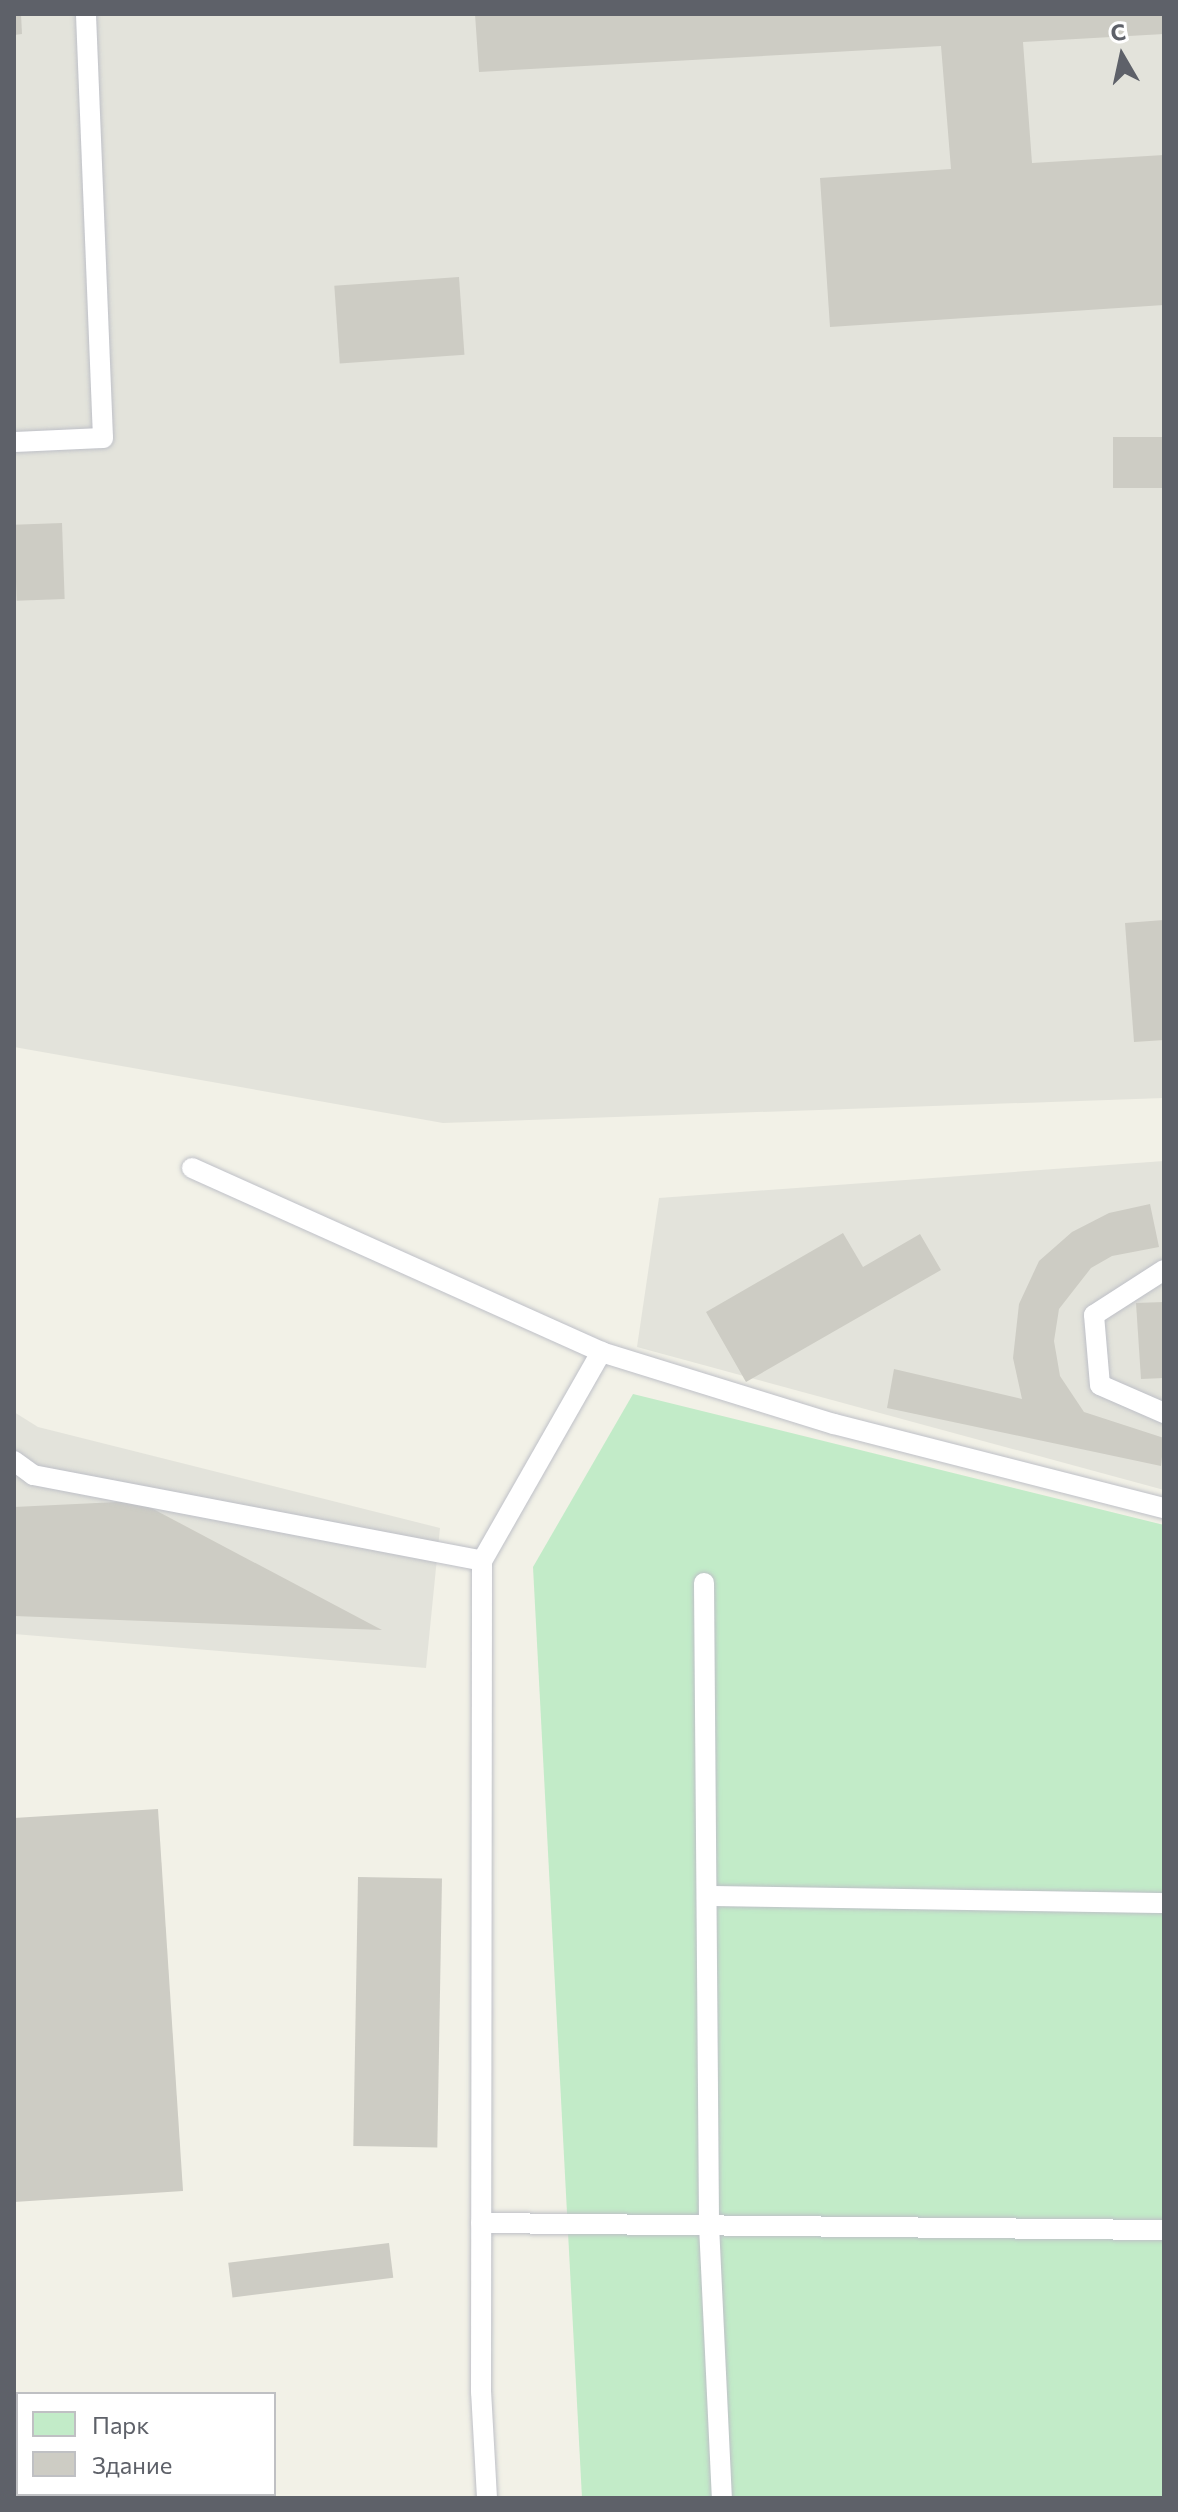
<!DOCTYPE html>
<meta charset="utf-8">
<style>
body{margin:0}
#map{position:relative;width:1178px;height:2512px;overflow:hidden;background:#f2f1e7;font-family:Commissioner,sans-serif}
div>[style]{position:absolute}
[style*='--x']{left:calc(var(--x)*1px);top:calc(var(--y)*1px);width:calc(var(--w)*1px);rotate:calc(var(--a)*1deg)}
.industrial>*{inset:0;background:#e3e3db}
.green>*{inset:0;background:#c2ebc8}
.building>*{inset:0;background:#cdccc4;transform-origin:0 0}
.roads{filter:drop-shadow(0 0 2px #bec0c7) drop-shadow(0 0 2px #bec0c7)}
.service>*{height:20px;margin:-10px;padding:0 10px;transform-origin:10px;border-radius:10px;background:#fff}
span{translate:-50% -50%;white-space:nowrap;text-align:center;line-height:1.15;-webkit-text-stroke:8px #fff;paint-order:stroke}
.frame{position:absolute;inset:0;border:16px solid #5e6169;pointer-events:none}
.legend{position:absolute;left:16px;top:2392px;width:260px;height:104px;box-sizing:border-box;background:#fff;border:2px solid #bfc0c3;margin:0;padding:10px 14px;list-style:none;font-size:24px;color:#5e6169}
.legend li{display:flex;align-items:center;gap:16px;height:40px}
.legend b{width:40px;border:2px solid #bfc0c3}
.north{position:absolute;left:1082px;top:16px;width:80px;height:80px;-webkit-text-stroke:6px #fff;paint-order:stroke;rotate:351deg;font-size:22px;font-weight:700;line-height:32px;text-align:center;color:#5e6169}
.north::after{content:'';display:block;margin:auto;width:28px;height:36px;background:#5e6169;clip-path:polygon(50% 0,100% 100%,50% 72%,0 100%)}
</style>
<div id="map">
<div class="industrial">
<div style="clip-path:polygon(14px 14px,1164px 14px,1164px 1098px,443px 1123px,14px 1047px)"></div>
<div style="clip-path:polygon(1164px 1161px,1164px 1490px,637px 1347px,659px 1198px)"></div>
<div style="clip-path:polygon(14px 1412px,38px 1427px,440px 1528px,426px 1668px,14px 1634px)"></div>
</div>
<div class="green">
<div style="clip-path:polygon(633px 1394px,1164px 1525px,1164px 2498px,582px 2498px,533px 1567px)"></div>
</div>
<div class="building">
<div style="clip-path:polygon(14px 14px,21px 14px,22px 34px,14px 35px)"></div>
<div style="clip-path:polygon(475px 14px,1164px 14px,1164px 34px,1023px 42px,1032px 163px,1164px 155px,1164px 305px,830px 327px,820px 178px,951px 169px,941px 46px,479px 72px)"></div>
<div style="left:459px;top:277px;width:78px;height:125px;rotate:86deg"></div>
<div style="left:1164px;top:437px;width:51px;height:51px;rotate:90deg"></div>
<div style="left:62px;top:523px;width:76px;height:48px;rotate:88deg"></div>
<div style="clip-path:polygon(1164px 920px,1164px 1040px,1134px 1042px,1125px 923px)"></div>
<div style="clip-path:polygon(1150px 1204px,1159px 1247px,1112px 1256px,1091px 1268px,1059px 1309px,1054px 1341px,1060px 1376px,1084px 1412px,1164px 1438px,1161px 1466px,887px 1408px,894px 1369px,1022px 1399px,1013px 1358px,1019px 1304px,1039px 1261px,1072px 1232px,1109px 1213px)"></div>
<div style="clip-path:polygon(843px 1233px,863px 1267px,920px 1234px,941px 1270px,746px 1382px,706px 1312px)"></div>
<div style="clip-path:polygon(1164px 1302px,1164px 1378px,1141px 1379px,1136px 1303px)"></div>
<div style="clip-path:polygon(138px 1501px,382px 1630px,14px 1616px,14px 1507px)"></div>
<div style="clip-path:polygon(158px 1809px,183px 2191px,14px 2202px,14px 1818px)"></div>
<div style="left:358px;top:1877px;width:84px;height:269px;rotate:1deg"></div>
<div style="left:389px;top:2243px;width:35px;height:162px;rotate:83deg"></div>
</div>
<div class="roads">
<div class="service">
<div style="--x:14;--y:442;--w:89;--a:-2.6"></div>
<div style="--x:103;--y:438;--w:424;--a:-92.3"></div>
<div style="--x:192;--y:1168;--w:448;--a:24.2"></div>
<div style="--x:1164;--y:1270;--w:83;--a:147.3"></div>
<div style="--x:1094;--y:1315;--w:70;--a:85.1"></div>
<div style="--x:1100;--y:1385;--w:70;--a:23.6"></div>
<div style="--x:14;--y:1461;--w:24;--a:36"></div>
<div style="--x:33;--y:1475;--w:457;--a:10.8"></div>
<div style="--x:704;--y:1583;--w:642;--a:89.55"></div>
<div style="--x:709;--y:2225;--w:273;--a:87.3"></div>
<div style="--x:707;--y:1896;--w:457;--a:0.9"></div>
<div style="--x:481;--y:2223;--w:683;--a:0.59"></div>
<div style="--x:487;--y:2498;--w:106;--a:-93.2"></div>
<div style="--x:481;--y:2392;--w:831;--a:-89.93"></div>
<div style="--x:482;--y:1561;--w:241;--a:-60.3"></div>
<div style="--x:601;--y:1352;--w:244;--a:17.2"></div>
<div style="--x:834;--y:1424;--w:341;--a:14.3"></div>
</div>
</div>
<div class="frame"></div>
<ul class="legend">
<li><b style="height:22px;background:#c2ebc8"></b>Парк</li>
<li><b style="height:22px;background:#cdccc4"></b>Здание</li>
</ul>
<div class="north">С</div>
</div>
